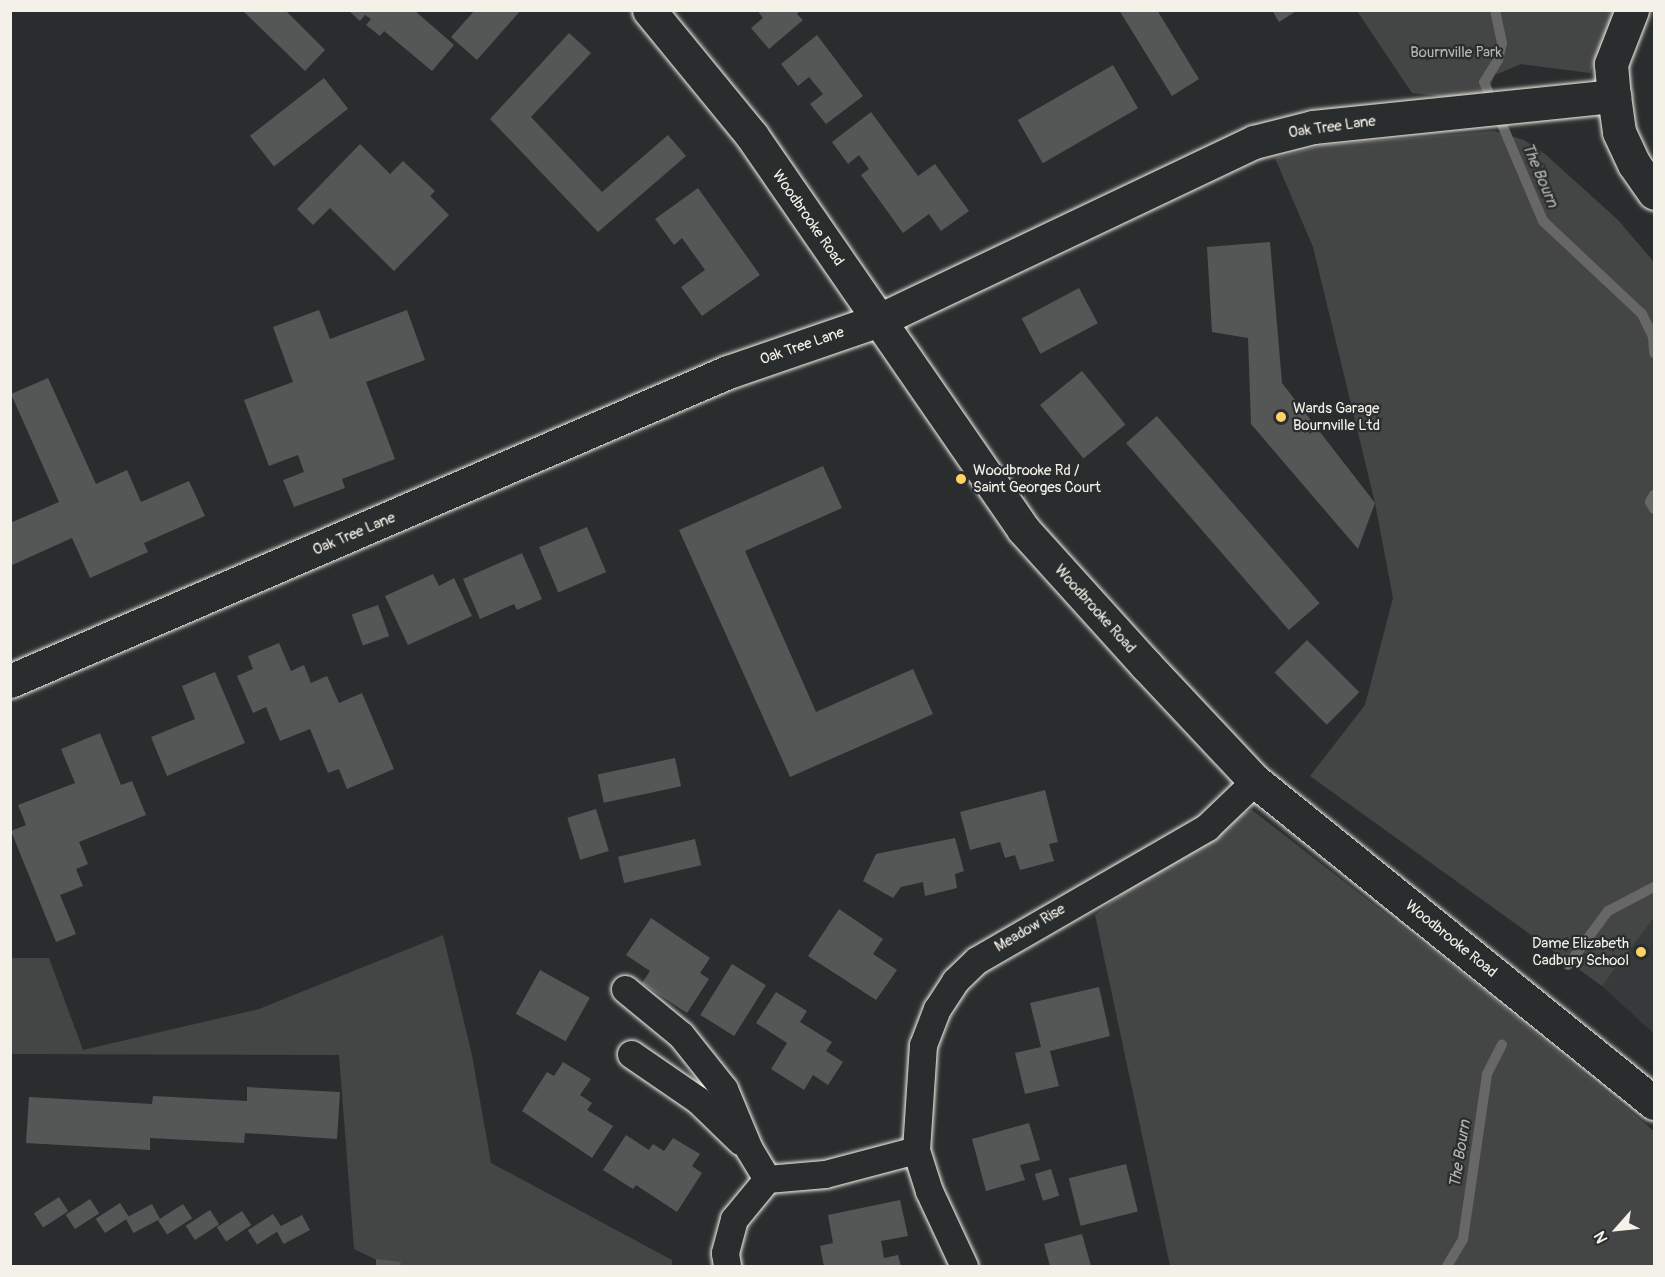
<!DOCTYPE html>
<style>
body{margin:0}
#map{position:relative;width:1665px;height:1277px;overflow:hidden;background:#2a2d2e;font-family:Pangolin,sans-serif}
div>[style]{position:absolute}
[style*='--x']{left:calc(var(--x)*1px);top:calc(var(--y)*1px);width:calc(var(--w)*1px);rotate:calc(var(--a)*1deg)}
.built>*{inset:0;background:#373a3a}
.green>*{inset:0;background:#444645}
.stream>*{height:10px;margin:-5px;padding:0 5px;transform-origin:5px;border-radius:5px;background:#676866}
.building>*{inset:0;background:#555756;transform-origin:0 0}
.roads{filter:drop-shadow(0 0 2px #f4f1e8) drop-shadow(0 0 2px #f4f1e8)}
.street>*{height:27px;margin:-13.5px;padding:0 13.5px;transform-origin:13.5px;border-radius:13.5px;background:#2a2d2e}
.secondary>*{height:33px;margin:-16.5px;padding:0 16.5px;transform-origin:16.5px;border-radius:16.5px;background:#2a2d2e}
.dots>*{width:16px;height:16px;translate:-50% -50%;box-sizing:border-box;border:3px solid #2a2d2e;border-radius:50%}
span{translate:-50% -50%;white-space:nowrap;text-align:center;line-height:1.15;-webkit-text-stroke:4.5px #2a2d2e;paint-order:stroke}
.park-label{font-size:15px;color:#b6b5af}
.street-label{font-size:15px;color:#f4f1e8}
.poi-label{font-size:15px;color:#f4f1e8}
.left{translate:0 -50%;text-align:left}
.right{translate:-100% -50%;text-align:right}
.water-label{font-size:16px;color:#b5b3ae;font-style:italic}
.frame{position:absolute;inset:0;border:12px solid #f4f1e8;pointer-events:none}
.north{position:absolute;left:1587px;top:1199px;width:60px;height:60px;-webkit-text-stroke:4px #2a2d2e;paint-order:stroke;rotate:243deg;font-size:16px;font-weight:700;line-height:24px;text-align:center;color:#f4f1e8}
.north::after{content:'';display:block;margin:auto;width:21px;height:27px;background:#f4f1e8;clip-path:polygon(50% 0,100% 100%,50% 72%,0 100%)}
</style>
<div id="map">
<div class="built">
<div style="clip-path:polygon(1654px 918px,1654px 1034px,1602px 986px)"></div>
</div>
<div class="green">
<div style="clip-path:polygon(1357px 11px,1616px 11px,1590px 73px,1521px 64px,1495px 75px,1484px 101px,1412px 93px)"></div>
<div style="clip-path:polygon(1494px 131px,1524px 140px,1545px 154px,1618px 220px,1654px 262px,1654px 918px,1602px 986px,1310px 776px,1365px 705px,1393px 598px,1375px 503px,1313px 247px,1275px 158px,1324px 145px)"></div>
<div style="clip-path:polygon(1252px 810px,1477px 985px,1654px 1131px,1654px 1266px,1170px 1266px,1095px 915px,1207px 827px)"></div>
<div style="clip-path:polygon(443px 935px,472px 1055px,491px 1163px,672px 1260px,672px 1266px,389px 1266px,354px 1249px,339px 1055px,11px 1054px,11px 958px,49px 958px,83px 1050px,259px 1009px)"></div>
</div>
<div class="stream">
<div style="--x:1495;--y:10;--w:34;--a:78"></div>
<div style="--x:1502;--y:43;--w:17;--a:103"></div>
<div style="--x:1498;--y:60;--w:26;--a:122"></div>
<div style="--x:1484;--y:82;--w:151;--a:67"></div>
<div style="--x:1543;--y:221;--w:136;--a:43.2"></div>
<div style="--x:1642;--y:314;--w:25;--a:64"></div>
<div style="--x:1653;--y:337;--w:16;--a:86"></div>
<div style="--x:1654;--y:495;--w:8;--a:120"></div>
<div style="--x:1650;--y:502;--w:8;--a:60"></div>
<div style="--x:1568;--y:965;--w:67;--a:-53.5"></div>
<div style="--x:1608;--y:911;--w:52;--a:-27.6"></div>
<div style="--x:1447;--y:1266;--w:31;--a:-59"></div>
<div style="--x:1463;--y:1239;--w:167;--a:-81.7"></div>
<div style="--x:1487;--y:1074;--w:33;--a:-63"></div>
</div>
<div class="building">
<div style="clip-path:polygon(242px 10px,285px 10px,325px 50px,305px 71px)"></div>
<div style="clip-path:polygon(348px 10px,414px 10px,454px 45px,432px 71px,384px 31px,380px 36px,366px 25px,371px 19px,365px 15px,360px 21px)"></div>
<div style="clip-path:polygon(475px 10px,521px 10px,477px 60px,451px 37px)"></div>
<div style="clip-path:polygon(757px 10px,800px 10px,797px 14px,803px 20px,769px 49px,751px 28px,763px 18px)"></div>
<div style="clip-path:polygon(1119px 10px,1157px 10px,1199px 79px,1172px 96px)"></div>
<div style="clip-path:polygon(1272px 10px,1298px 10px,1279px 22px)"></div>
<div style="clip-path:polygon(569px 33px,591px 53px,531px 117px,602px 192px,668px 135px,686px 156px,598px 232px,490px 119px)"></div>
<div style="clip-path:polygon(817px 35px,863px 96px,826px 124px,810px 104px,823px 94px,809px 77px,798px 86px,781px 64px)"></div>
<div style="left:1113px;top:65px;width:50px;height:110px;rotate:60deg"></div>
<div style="left:324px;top:78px;width:39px;height:94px;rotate:52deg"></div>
<div style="clip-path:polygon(871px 112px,918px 176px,935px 164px,969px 211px,941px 231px,929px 214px,903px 233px,861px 175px,869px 169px,859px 155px,848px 164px,832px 142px)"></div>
<div style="clip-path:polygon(360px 144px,390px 174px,403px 161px,435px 191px,430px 196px,449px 215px,394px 271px,330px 208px,313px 225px,297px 209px)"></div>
<div style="clip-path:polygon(698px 188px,760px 275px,702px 316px,681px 287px,705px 270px,682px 238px,674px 245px,655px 219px)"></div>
<div style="clip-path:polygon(1270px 242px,1282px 383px,1375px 503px,1358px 549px,1251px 424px,1248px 338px,1212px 332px,1207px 247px)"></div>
<div style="left:1079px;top:288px;width:40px;height:65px;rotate:62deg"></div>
<div style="clip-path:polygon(319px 310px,330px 339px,407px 310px,425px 360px,366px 382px,395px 459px,342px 479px,345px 488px,294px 507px,283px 480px,304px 472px,298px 455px,269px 466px,244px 400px,293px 382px,273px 327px)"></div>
<div style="left:1082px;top:371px;width:69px;height:54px;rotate:51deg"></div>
<div style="clip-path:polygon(48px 378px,96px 484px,127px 470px,141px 502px,189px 481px,205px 516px,144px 543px,148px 552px,90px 578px,72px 538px,10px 566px,10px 523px,59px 502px,11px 394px)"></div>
<div style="left:1157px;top:416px;width:248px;height:41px;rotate:49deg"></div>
<div style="clip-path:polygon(823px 466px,842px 508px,745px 551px,816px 712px,913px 669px,933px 714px,790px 777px,679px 530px)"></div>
<div style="left:587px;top:527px;width:49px;height:52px;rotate:67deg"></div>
<div style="clip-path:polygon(522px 553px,542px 599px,517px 610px,514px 604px,480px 619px,463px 579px)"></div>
<div style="clip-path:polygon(433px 574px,439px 586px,454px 578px,472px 616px,408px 645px,385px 596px)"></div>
<div style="left:378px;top:605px;width:33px;height:28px;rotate:70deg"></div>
<div style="left:1307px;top:640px;width:74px;height:46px;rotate:45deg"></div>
<div style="clip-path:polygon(279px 643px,291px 671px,304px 665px,311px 683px,327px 676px,339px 703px,362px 693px,394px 769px,347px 789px,339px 769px,328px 773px,310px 729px,280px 741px,266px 707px,253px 713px,237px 676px,253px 669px,248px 656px)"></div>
<div style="clip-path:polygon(215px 672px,245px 743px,167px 776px,151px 737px,195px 719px,182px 686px)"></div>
<div style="clip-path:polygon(100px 733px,121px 785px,132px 781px,146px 815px,79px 842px,88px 864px,76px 869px,83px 886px,60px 895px,76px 934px,56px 942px,11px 831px,26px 825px,18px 805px,75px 783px,61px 749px)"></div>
<div style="left:675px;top:758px;width:29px;height:79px;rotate:78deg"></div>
<div style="clip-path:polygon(1045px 790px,1058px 842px,1049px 844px,1054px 861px,1020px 870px,1015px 855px,1005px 858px,1000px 842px,970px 850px,960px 812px)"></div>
<div style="left:596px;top:809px;width:44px;height:30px;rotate:73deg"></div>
<div style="clip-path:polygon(955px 838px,964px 871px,955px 874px,957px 888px,925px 896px,923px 882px,901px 887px,893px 898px,863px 881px,876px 854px)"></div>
<div style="left:695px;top:839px;width:27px;height:79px;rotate:77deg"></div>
<div style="clip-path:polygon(839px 909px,883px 939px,873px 954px,897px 970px,876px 1000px,808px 956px)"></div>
<div style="clip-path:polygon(651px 918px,710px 958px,700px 973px,709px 979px,687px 1013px,642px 983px,650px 971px,626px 955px)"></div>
<div style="left:732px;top:964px;width:40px;height:60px;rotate:32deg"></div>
<div style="left:540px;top:970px;width:57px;height:50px;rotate:29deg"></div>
<div style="clip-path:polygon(1099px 987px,1110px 1036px,1050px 1051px,1059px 1086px,1025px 1094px,1015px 1053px,1041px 1047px,1030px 1003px)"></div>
<div style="clip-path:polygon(776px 992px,807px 1011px,800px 1022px,832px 1042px,826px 1051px,843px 1062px,828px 1085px,813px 1075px,804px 1090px,771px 1069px,787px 1043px,756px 1023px)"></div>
<div style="clip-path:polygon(563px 1062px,591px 1079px,580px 1095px,592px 1103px,587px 1110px,613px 1126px,592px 1158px,522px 1111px,547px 1072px,554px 1076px)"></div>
<div style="clip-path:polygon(247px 1087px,340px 1092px,337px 1139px,245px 1133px,244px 1143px,150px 1138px,150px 1150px,26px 1143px,29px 1097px,152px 1104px,153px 1096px,247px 1101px)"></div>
<div style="clip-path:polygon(1029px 1123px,1040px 1160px,1020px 1165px,1025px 1180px,986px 1191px,972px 1139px)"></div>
<div style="clip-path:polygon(626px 1135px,649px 1150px,653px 1144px,664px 1151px,673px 1138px,700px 1154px,692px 1166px,702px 1173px,677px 1212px,636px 1185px,633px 1189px,603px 1170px)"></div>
<div style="left:1126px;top:1164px;width:49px;height:59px;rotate:76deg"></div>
<div style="left:1051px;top:1169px;width:28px;height:17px;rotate:73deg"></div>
<div style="left:59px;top:1197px;width:17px;height:30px;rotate:57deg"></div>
<div style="left:90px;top:1199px;width:17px;height:29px;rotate:57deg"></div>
<div style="clip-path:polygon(900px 1200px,908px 1236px,881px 1241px,884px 1258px,898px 1255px,901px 1266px,824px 1266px,820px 1246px,833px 1243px,828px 1215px)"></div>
<div style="left:120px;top:1203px;width:17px;height:29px;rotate:57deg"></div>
<div style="left:152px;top:1204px;width:17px;height:30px;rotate:62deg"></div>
<div style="left:183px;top:1204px;width:17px;height:30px;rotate:57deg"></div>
<div style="left:210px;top:1210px;width:17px;height:29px;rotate:57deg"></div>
<div style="left:242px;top:1211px;width:17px;height:30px;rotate:57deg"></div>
<div style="left:273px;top:1214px;width:17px;height:30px;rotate:57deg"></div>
<div style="left:302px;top:1215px;width:17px;height:30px;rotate:62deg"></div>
<div style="clip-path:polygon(1082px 1234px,1091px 1266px,1050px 1266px,1044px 1244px)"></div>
<div style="clip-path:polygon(376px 1259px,401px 1262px,400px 1266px,376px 1266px)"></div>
</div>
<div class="roads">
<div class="street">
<div style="--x:625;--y:989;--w:72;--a:39.4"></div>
<div style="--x:681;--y:1035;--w:69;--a:51.5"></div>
<div style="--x:724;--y:1089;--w:65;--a:67.4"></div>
<div style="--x:749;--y:1149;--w:35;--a:59"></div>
<div style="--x:767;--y:1179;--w:52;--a:129.5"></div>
<div style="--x:734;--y:1219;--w:35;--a:105"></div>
<div style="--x:725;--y:1253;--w:13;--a:81"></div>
<div style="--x:631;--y:1054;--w:81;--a:34.5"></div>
<div style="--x:698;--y:1100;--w:59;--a:44.3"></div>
<div style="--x:767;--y:1179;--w:58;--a:-4.9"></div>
<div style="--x:825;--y:1174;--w:94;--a:-14.8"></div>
<div style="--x:964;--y:1266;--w:83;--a:-115"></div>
<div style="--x:929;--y:1191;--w:43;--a:-107.6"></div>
<div style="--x:916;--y:1150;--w:105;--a:-86.2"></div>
<div style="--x:923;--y:1045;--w:39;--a:-69"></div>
<div style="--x:937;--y:1009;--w:33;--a:-57"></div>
<div style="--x:955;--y:981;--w:30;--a:-44"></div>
<div style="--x:977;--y:960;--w:266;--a:-30"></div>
<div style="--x:1207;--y:827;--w:66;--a:-43.8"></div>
</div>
<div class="secondary">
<div style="--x:649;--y:10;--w:163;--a:50.7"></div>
<div style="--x:752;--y:136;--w:477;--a:55.4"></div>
<div style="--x:1023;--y:529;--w:183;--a:47.9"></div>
<div style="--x:1146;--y:665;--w:159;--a:46.8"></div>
<div style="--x:1255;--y:781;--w:513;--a:38.9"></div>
<div style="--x:1632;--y:10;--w:58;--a:111.3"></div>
<div style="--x:1611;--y:64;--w:32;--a:85"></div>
<div style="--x:1614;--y:96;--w:36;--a:82"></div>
<div style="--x:1619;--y:132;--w:35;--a:65"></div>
<div style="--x:1634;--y:164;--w:35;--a:55"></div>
<div style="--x:10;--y:681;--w:782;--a:-23.29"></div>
<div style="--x:728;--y:372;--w:160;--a:-19"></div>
<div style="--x:879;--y:320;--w:415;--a:-25.4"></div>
<div style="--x:1254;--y:142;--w:61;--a:-14.3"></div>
<div style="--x:1313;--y:127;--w:303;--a:-5.9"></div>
</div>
</div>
<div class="dots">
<div style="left:1281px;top:417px;background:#ffd166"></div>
<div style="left:961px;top:479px;background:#ffd166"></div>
<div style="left:1641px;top:952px;background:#ffd166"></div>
</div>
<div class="park-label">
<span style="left:1456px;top:53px">Bournville Park</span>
</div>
<div class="street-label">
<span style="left:1332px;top:127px;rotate:-8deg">Oak Tree Lane</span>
<span style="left:808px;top:218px;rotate:55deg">Woodbrooke Road</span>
<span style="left:802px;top:346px;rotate:-19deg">Oak Tree Lane</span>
<span style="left:354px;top:534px;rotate:-23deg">Oak Tree Lane</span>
<span style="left:1095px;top:609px;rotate:48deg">Woodbrooke Road</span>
<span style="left:1030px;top:928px;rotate:-31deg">Meadow Rise</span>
<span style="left:1451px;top:939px;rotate:39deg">Woodbrooke Road</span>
</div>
<div class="poi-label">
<span class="left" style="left:1293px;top:417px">Wards Garage<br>Bournville Ltd</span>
<span class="left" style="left:973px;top:479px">Woodbrooke Rd /<br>Saint Georges Court</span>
<span class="right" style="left:1629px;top:952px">Dame Elizabeth<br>Cadbury School</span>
</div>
<div class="water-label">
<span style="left:1540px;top:175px;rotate:67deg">The Bourn</span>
<span style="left:1460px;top:1154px;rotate:-81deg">The Bourn</span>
</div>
<div class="frame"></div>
<div class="north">N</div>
</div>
